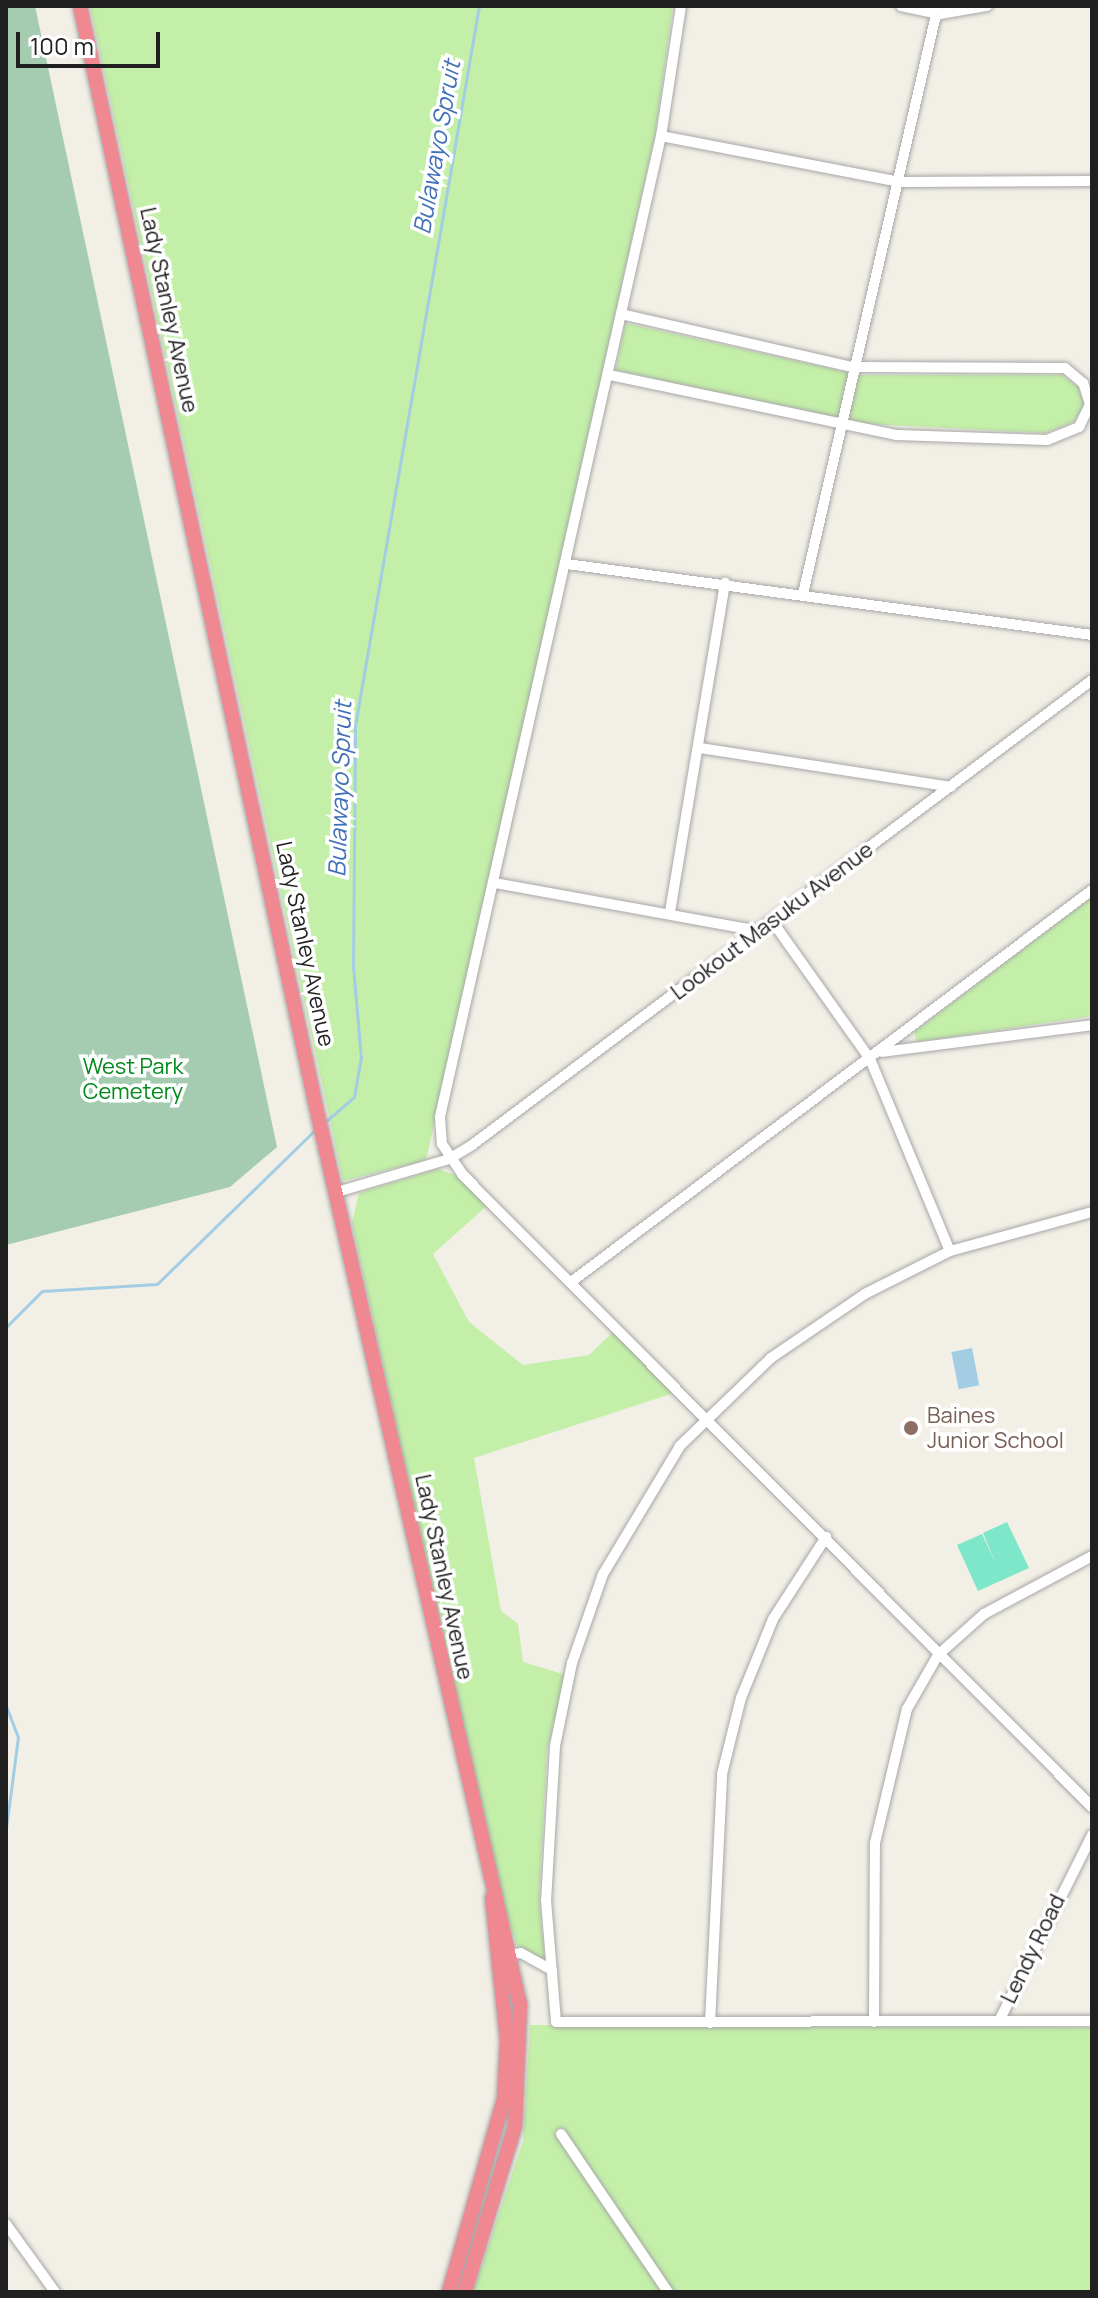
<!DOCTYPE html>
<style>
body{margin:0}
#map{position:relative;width:1098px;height:2298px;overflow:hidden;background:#f2efe6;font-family:Manrope,sans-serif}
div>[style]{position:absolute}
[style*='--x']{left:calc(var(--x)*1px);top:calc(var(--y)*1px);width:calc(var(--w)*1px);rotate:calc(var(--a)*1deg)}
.grass>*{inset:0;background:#c3efa8}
.cemetery>*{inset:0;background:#a5ccb0}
.pitch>*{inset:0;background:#7ee7ca}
.water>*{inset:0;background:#a3cde3;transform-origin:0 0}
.stream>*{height:3px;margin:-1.5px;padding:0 1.5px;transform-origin:1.5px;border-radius:1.5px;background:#a3cde3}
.roads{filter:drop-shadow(0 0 2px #a7a7a7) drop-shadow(0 0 2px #a7a7a7)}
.minor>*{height:10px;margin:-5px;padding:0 5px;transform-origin:5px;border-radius:5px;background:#fff}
.highway>*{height:14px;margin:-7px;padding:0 7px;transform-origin:7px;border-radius:7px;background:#ef8890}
.dots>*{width:22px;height:22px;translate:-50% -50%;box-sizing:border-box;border:4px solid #fff;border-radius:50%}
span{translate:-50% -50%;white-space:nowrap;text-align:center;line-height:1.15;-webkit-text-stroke:7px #fff;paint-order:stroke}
.street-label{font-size:22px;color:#202020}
.park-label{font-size:22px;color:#028a1d}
.education-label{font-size:22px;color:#785e54}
.left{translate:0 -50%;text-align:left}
.water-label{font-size:24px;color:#4371b9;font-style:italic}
.frame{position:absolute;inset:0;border:8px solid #202020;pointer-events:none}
.scale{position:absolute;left:16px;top:32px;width:144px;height:36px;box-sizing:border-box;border:4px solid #202020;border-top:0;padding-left:10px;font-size:24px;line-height:28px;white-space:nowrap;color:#202020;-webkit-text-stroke:6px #fff;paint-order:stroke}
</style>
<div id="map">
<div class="grass">
<div style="clip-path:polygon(90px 6px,673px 6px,655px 135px,426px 1160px,343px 1181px)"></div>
<div style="clip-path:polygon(625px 323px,859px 375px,1062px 375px,1079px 388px,1084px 406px,1073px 422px,1045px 433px,848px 423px,616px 370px)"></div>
<div style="clip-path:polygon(1092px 897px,1092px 1016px,917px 1042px,914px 1032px)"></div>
<div style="clip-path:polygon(438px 1169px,458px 1176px,488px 1205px,433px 1254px,469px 1322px,523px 1365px,589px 1355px,614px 1331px,674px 1393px,474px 1458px,501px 1611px,518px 1624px,523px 1662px,566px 1675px,547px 1749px,539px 1899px,545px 1962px,517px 1945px,496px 1884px,352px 1223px,359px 1193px)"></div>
<div style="clip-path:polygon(530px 2025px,1092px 2028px,1092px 2292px,473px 2292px,523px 2141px)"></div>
</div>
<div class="cemetery">
<div style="clip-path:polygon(6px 6px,35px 6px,277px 1147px,230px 1187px,6px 1245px)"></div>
</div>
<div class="pitch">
<div style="clip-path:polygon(1007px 1522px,1029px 1568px,978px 1591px,957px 1545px,982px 1534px,996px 1564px,983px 1533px)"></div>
</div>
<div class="water">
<div style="left:972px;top:1348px;width:38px;height:21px;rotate:79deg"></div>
</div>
<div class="stream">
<div style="--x:325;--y:1122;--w:38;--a:-41"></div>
<div style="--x:354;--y:1097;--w:39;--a:-80"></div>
<div style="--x:361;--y:1059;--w:93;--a:-94.9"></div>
<div style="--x:353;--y:966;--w:240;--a:-89.5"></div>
<div style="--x:355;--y:726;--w:731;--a:-80.23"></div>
<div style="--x:6;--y:1327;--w:51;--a:-45"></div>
<div style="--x:42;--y:1291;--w:115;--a:-3.5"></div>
<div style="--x:157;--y:1284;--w:222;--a:-44.3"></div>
<div style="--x:6;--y:1706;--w:33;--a:69"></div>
<div style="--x:18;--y:1737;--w:92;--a:97.5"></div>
</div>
<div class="roads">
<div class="minor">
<div style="--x:681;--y:6;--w:132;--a:98.7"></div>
<div style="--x:661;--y:136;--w:1006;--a:102.7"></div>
<div style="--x:440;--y:1117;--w:27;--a:86"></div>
<div style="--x:442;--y:1144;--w:36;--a:56"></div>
<div style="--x:462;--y:1174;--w:893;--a:45.14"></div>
<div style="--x:901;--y:6;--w:40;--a:12"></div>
<div style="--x:940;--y:14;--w:48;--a:-9.7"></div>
<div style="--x:661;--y:136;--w:242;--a:10.9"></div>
<div style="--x:899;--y:182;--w:193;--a:-0.3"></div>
<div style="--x:609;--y:375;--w:294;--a:11.8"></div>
<div style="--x:897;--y:435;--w:150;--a:1.9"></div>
<div style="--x:1047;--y:440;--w:35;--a:-22"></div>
<div style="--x:1079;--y:427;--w:25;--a:-64"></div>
<div style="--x:1090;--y:404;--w:22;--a:-108"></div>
<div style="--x:1083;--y:383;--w:23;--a:-140"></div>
<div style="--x:1065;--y:368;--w:213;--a:-179.7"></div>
<div style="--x:852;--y:367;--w:237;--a:-167.1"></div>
<div style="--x:567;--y:564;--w:530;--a:7.7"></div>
<div style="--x:803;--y:594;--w:603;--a:-77.07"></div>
<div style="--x:700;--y:748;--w:254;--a:8.8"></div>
<div style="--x:495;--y:883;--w:269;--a:10.3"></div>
<div style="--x:670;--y:912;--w:334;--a:-80.5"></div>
<div style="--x:772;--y:921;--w:169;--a:54.6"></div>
<div style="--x:870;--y:1059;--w:208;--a:67.4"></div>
<div style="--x:882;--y:1052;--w:212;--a:-7.3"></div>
<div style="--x:337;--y:1192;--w:117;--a:-16.4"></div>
<div style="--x:449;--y:1159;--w:27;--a:-31"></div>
<div style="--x:472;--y:1145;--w:775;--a:-36.87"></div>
<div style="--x:1092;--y:1212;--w:147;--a:164.6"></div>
<div style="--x:950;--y:1251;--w:95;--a:153.2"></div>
<div style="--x:865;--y:1294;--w:114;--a:145.8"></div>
<div style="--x:771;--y:1358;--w:127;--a:136"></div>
<div style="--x:680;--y:1446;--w:149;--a:121"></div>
<div style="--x:603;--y:1574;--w:94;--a:109.2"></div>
<div style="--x:572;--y:1663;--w:85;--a:101.6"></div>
<div style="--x:555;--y:1746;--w:154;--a:93.3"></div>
<div style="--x:546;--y:1900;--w:122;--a:85.3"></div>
<div style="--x:556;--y:2022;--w:536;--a:-0.11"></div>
<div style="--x:571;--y:1282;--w:652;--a:-36.96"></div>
<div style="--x:503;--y:1955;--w:18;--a:-6"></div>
<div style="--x:521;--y:1953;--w:35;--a:29"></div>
<div style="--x:999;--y:2021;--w:208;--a:-63.4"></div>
<div style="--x:874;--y:2022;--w:179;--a:-89.7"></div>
<div style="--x:875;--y:1843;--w:138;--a:-76.6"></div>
<div style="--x:907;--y:1709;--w:62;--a:-60.1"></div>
<div style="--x:938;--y:1655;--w:62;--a:-41.7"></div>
<div style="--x:984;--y:1614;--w:123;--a:-28.2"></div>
<div style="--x:710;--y:2023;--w:249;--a:-87.2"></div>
<div style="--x:722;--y:1774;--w:78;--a:-76"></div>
<div style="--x:741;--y:1698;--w:85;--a:-67.9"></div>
<div style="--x:773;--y:1619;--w:98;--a:-57.1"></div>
<div style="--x:561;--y:2134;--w:191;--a:55.9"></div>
<div style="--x:6;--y:2224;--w:84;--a:54.2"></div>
</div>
<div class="highway">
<div style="--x:80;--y:6;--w:1126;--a:77.9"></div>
<div style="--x:316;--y:1107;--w:920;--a:77.19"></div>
<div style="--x:520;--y:2004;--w:122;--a:92.3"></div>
<div style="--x:515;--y:2126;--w:173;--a:106.8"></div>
<div style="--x:449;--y:2292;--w:201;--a:-74.1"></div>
<div style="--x:504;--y:2099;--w:59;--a:-87.1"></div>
<div style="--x:507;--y:2040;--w:143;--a:-96"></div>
</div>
</div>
<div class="dots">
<div style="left:911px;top:1428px;background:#8d6e63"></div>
</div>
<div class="street-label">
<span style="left:169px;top:310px;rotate:78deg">Lady Stanley Avenue</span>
<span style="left:772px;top:921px;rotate:-37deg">Lookout Masuku Avenue</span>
<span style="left:305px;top:944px;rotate:78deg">Lady Stanley Avenue</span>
<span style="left:444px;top:1577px;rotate:78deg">Lady Stanley Avenue</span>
<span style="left:1033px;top:1949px;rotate:-64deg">Lendy Road</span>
</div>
<div class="park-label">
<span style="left:133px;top:1079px">West Park<br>Cemetery</span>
</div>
<div class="education-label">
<span class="left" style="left:927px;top:1428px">Baines<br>Junior School</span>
</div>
<div class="water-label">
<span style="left:436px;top:147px;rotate:-80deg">Bulawayo Spruit</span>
<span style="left:339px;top:789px;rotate:-88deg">Bulawayo Spruit</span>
</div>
<div class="frame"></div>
<div class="scale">100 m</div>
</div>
